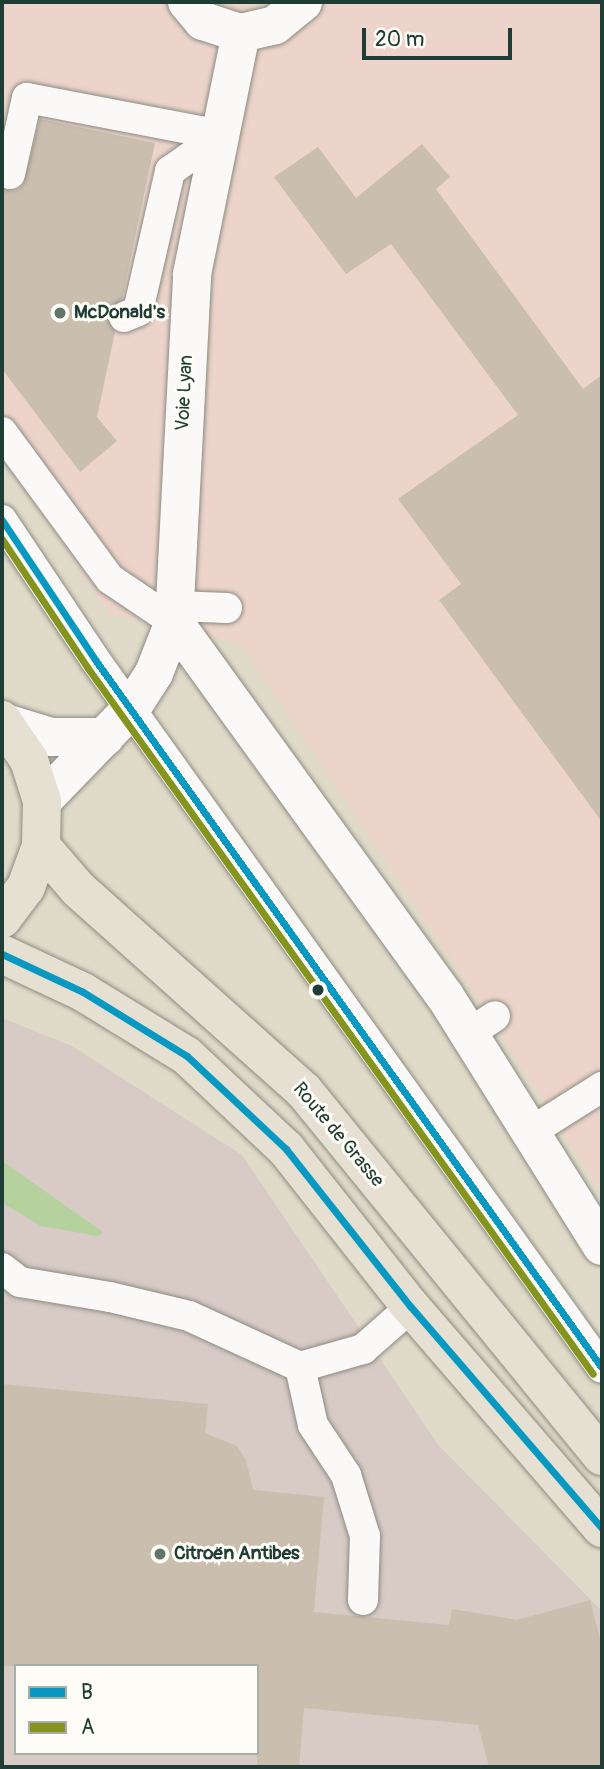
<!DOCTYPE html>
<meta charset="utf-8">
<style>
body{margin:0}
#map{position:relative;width:604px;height:1769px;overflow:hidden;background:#e0dac8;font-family:Pangolin,sans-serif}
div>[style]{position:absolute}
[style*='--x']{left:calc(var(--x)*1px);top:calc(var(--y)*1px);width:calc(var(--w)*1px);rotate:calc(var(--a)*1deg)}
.built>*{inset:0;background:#edd4ca}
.industrial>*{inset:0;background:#d8cbc5}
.green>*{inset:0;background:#b4d19e}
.building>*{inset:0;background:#cabeaf}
.roads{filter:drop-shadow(0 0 2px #8b8d82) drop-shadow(0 0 2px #8b8d82)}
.lane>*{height:30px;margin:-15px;padding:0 15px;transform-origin:15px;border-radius:15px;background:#faf9f7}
.street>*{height:38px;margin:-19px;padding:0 19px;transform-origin:19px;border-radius:19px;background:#faf9f7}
.primary>*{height:38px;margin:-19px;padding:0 19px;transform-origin:19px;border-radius:19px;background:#e6e0d3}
.bus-1>*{height:7px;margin:-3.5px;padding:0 3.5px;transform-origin:3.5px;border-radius:3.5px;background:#0899c2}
.bus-2>*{height:7px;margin:-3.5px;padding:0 3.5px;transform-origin:3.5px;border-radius:3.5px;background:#84941d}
.dots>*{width:19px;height:19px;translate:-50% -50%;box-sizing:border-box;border:4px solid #fdfcf7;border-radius:50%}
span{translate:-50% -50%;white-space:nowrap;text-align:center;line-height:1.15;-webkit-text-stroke:6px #fdfcf7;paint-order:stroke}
.poi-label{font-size:19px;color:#1f3d34;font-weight:700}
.left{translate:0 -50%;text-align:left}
.street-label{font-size:19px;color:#1f3d34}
.frame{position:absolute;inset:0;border:4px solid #1f3d34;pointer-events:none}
.legend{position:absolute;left:14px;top:1664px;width:245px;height:91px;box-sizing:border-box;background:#fdfcf7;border:2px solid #a4b0a9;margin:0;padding:9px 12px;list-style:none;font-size:21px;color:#1f3d34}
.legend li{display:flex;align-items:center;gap:14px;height:35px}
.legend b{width:35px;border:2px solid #a4b0a9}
.scale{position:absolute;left:362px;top:28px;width:150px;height:32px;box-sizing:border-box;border:4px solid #1f3d34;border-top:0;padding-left:9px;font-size:21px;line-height:24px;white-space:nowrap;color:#1f3d34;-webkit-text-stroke:5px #fdfcf7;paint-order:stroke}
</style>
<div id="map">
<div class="built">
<div style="clip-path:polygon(2px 2px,602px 2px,602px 1194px,506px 1041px,241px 644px,110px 614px,2px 458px)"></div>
</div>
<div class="industrial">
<div style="clip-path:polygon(evenodd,2px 1018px,72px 1046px,242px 1155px,439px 1446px,602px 1611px,602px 1767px,2px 1767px,2px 1018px,16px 1666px,257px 1666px,257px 1753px,16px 1753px,16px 1666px)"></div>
</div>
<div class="green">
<div style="clip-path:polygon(2px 1161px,103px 1232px,98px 1236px,41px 1226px,6px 1205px,2px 1201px)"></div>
</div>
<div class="building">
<div style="clip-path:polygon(40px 119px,155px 143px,122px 299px,107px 314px,115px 332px,97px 417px,117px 441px,80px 472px,2px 369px,2px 189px,15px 191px,23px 185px)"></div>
<div style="clip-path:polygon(422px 144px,450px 177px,436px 189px,583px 389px,602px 375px,602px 822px,439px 600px,461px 584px,398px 499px,518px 415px,391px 244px,346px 274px,274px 177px,318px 147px,356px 198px)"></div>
<div style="clip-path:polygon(2px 1384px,208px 1404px,205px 1433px,237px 1446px,246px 1460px,253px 1490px,324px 1497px,314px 1612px,449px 1625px,452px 1609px,517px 1620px,590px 1600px,602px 1646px,602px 1767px,489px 1767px,478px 1725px,304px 1708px,299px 1767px,257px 1767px,257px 1666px,2px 1666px)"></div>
</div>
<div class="roads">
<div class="lane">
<div style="--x:10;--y:174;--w:78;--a:-77.4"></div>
<div style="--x:27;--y:98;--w:197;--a:10.8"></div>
<div style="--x:124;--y:317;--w:15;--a:-23"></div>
<div style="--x:138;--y:311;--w:144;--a:-77.1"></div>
<div style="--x:170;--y:171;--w:62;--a:-35.2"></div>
<div style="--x:2;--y:432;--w:182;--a:53.7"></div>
<div style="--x:110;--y:579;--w:77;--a:33.9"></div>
<div style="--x:2;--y:520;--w:169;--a:56.3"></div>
<div style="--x:96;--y:661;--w:869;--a:54.41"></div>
<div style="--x:175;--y:606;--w:52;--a:2.2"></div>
<div style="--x:470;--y:1033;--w:30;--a:-34"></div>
<div style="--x:532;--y:1131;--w:83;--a:-32.2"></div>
<div style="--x:2;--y:1268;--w:23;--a:38"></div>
<div style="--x:20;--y:1282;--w:91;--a:9.5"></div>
<div style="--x:110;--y:1297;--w:81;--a:13.5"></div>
<div style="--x:189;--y:1316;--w:122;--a:24.7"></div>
<div style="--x:300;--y:1367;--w:66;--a:-15.9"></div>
<div style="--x:363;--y:1349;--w:64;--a:-41.2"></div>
<div style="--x:300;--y:1367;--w:59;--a:77.4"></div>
<div style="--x:313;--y:1425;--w:60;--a:56.6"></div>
<div style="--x:346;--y:1475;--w:64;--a:72.7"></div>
<div style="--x:365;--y:1536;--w:64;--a:91.8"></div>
</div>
<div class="street">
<div style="--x:187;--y:2;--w:25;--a:50"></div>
<div style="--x:203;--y:21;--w:40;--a:18"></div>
<div style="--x:241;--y:33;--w:35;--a:-13"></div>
<div style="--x:275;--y:25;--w:36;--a:-39"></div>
<div style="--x:174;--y:622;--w:462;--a:54.1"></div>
<div style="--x:445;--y:996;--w:295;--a:57.9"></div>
<div style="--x:5;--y:723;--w:48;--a:16.9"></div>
<div style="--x:51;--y:737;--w:54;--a:0"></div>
<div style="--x:42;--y:801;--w:128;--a:-45.9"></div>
<div style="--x:131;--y:709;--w:43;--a:-57.4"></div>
<div style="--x:154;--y:673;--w:55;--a:-68.6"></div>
<div style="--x:174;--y:622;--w:348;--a:-87"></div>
<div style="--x:192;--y:274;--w:246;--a:-78.5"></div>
</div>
<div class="primary">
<div style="--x:2;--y:720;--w:48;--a:56"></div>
<div style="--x:29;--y:760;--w:43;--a:72.4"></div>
<div style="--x:42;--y:801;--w:45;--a:91.3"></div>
<div style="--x:41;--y:846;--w:44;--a:110.1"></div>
<div style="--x:26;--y:887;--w:40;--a:127"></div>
<div style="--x:41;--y:846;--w:57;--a:49.3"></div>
<div style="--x:78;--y:889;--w:303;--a:41.8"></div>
<div style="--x:304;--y:1091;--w:471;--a:50.8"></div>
<div style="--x:2;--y:954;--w:89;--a:25.1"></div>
<div style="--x:83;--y:992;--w:122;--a:31.6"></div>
<div style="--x:187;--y:1056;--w:136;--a:43.2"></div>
<div style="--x:286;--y:1149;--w:201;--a:51.7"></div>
<div style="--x:411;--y:1307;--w:292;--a:49.2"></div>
</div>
</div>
<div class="bus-1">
<div style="--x:2;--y:520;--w:169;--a:56.3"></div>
<div style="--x:96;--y:661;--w:869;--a:54.41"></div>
<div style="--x:2;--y:954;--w:89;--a:25.1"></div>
<div style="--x:83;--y:992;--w:122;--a:31.6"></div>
<div style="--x:187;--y:1056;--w:136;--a:43.2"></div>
<div style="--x:286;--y:1149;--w:201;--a:51.7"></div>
<div style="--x:411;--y:1307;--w:292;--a:49.2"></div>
</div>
<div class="bus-2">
<div style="--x:2;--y:539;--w:154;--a:56.4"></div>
<div style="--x:87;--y:667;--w:869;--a:54.41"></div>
</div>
<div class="dots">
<div style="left:60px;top:313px;background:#637468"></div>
<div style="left:318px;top:990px;background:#1f3d34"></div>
<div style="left:160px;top:1554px;background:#637468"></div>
</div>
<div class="poi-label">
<span class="left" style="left:74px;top:313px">McDonald's</span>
<span class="left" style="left:174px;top:1554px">Citroën Antibes</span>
</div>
<div class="street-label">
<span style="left:185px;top:393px;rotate:-87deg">Voie Lyan</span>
<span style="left:338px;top:1135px;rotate:50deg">Route de Grasse</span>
</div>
<div class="frame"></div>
<ul class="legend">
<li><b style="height:9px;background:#0899c2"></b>B</li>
<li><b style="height:9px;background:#84941d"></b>A</li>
</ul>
<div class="scale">20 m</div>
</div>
